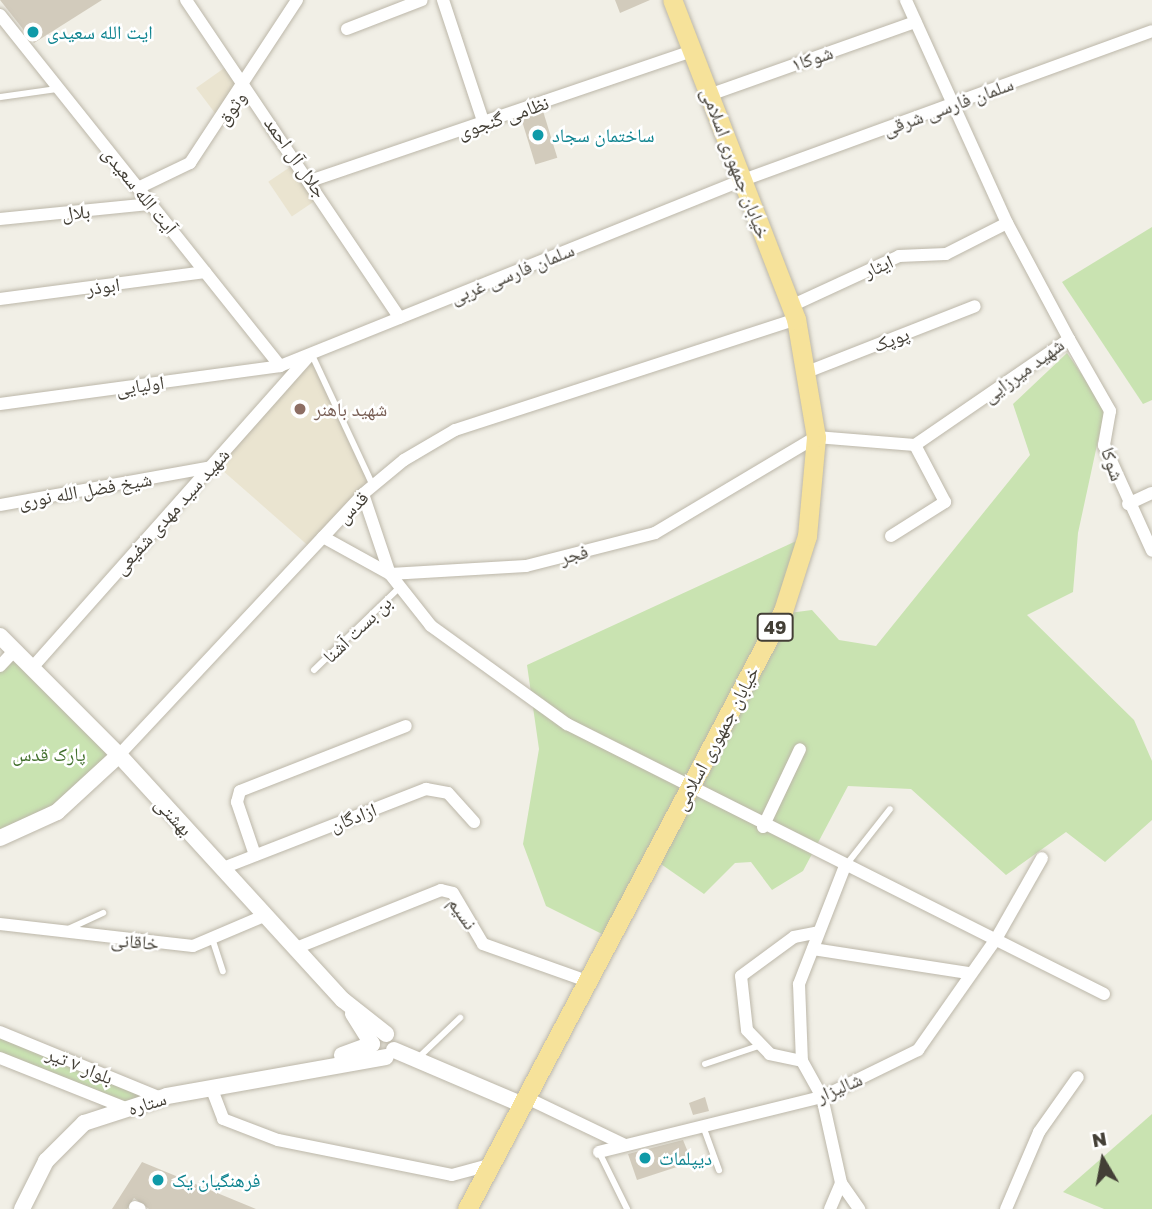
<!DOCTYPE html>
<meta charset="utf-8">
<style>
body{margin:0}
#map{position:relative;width:1152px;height:1209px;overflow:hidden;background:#f1efe6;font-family:"Golos Text","Noto Naskh Arabic",sans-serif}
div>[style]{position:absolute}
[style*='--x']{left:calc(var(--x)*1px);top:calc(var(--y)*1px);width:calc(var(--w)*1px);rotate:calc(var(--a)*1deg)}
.education>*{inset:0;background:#eae4d0;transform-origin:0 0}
.green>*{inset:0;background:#c9e3b1}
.building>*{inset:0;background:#d2cbbc;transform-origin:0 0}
.roads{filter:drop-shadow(0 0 2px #bcb7a9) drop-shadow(0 0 2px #bcb7a9)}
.service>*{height:6px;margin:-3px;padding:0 3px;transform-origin:3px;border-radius:3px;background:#fff}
.minor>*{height:12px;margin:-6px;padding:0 6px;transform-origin:6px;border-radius:6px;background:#fff}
.tertiary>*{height:16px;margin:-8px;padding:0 8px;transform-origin:8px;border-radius:8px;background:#fff}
.primary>*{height:19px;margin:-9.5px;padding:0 9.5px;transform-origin:9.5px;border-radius:9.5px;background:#f6e29a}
.dots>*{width:19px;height:19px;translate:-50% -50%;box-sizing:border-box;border:4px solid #fff;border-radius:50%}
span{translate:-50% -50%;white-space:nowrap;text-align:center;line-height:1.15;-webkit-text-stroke:5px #fff;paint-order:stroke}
.shield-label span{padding:2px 5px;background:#fff;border:2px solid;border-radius:5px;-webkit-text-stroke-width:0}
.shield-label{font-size:18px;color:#433f36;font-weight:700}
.culture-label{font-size:19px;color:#0d838f}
.left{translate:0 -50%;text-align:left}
.street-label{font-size:19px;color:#433f36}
.education-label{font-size:19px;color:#785e54}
.park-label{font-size:19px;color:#43702e}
.north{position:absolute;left:1068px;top:1125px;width:70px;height:70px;-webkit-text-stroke:5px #fff;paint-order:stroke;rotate:350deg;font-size:19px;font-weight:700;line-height:28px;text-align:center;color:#433f36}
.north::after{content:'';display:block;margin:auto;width:24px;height:32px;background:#433f36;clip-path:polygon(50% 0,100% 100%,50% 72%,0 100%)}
</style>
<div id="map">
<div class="education">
<div style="clip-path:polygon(230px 64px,246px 86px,221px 121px,196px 88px)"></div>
<div style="left:299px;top:161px;width:42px;height:37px;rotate:56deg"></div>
<div style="clip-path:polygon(311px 354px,373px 486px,312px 549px,214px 463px)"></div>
</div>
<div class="green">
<div style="clip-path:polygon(1152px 227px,1152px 400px,1143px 404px,1062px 282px)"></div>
<div style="clip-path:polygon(1067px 353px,1105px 408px,1078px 533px,1073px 592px,1027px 615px,1134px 720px,1152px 761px,1152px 820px,1105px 862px,1066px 832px,1006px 875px,911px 789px,848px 786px,803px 871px,772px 890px,751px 862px,735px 863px,704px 894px,658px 862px,789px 613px,812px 610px,839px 640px,876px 646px,1030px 455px,1013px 404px)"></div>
<div style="clip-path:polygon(805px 537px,782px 611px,610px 938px,546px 906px,523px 844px,539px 749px,527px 665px)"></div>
<div style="clip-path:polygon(14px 652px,119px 755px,57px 812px,0 838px,0 666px)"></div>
<div style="clip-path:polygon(0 1033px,160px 1098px,133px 1107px,0 1054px)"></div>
<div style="clip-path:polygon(1152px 1114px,1152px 1209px,1104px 1209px,1063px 1192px)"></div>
</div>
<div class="building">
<div style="clip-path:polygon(0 0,102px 0,34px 43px)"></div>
<div style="clip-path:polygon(615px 0,650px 0,620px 13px)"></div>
<div style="left:543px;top:111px;width:49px;height:23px;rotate:73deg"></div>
<div style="clip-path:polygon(705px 1097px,709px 1111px,693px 1115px,689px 1103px)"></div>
<div style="clip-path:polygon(683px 1140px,692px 1162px,637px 1180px,628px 1154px)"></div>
<div style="clip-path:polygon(142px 1162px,256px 1209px,149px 1209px,134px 1198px,127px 1209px,112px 1209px)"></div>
</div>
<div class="roads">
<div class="service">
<div style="--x:0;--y:97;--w:58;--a:-8"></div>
<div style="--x:312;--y:355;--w:145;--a:65"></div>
<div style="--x:314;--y:670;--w:120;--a:-44"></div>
<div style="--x:846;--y:865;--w:71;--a:-51.8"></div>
<div style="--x:66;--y:930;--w:41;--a:-24.7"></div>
<div style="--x:212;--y:938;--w:35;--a:72"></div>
<div style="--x:419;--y:1057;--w:57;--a:-43.6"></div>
<div style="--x:705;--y:1064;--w:59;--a:-18.7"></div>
<div style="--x:703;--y:1126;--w:47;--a:70"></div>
<div style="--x:599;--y:1152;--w:64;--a:63.8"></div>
</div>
<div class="minor">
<div style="--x:186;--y:0;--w:383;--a:56.1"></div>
<div style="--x:443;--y:0;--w:131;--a:71.7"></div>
<div style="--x:0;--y:15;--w:449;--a:51.4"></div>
<div style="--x:347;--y:29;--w:80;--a:-21.1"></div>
<div style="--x:709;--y:95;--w:219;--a:-19.5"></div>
<div style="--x:313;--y:180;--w:400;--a:-18.8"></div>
<div style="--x:138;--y:188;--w:58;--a:-25.7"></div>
<div style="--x:190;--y:163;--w:195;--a:-56.7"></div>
<div style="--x:0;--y:219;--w:152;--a:-5.7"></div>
<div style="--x:0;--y:299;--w:207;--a:-7.5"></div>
<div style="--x:791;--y:306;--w:119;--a:-24.8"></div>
<div style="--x:899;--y:256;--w:47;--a:-2.4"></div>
<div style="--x:946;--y:254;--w:68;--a:-26.9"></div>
<div style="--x:1069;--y:339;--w:83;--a:60.3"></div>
<div style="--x:1110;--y:411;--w:35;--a:100"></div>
<div style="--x:1104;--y:445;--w:116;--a:65.6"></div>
<div style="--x:807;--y:372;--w:180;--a:-21.4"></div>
<div style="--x:0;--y:404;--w:283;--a:-7.7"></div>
<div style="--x:280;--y:366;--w:499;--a:-21.9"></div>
<div style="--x:743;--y:180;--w:435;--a:-20"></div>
<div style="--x:363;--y:494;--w:84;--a:71.4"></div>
<div style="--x:1128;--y:504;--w:26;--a:-25"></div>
<div style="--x:0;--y:505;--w:214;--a:-10.2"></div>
<div style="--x:891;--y:536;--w:64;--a:-32.2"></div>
<div style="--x:945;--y:502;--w:64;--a:-117.8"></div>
<div style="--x:323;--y:537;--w:77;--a:28.9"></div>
<div style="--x:390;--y:574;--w:66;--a:51.7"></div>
<div style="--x:431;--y:626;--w:168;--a:35.8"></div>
<div style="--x:567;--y:724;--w:601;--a:26.69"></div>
<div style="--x:390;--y:574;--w:136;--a:-3.4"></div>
<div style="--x:526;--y:566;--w:133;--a:-14.3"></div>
<div style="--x:655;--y:533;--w:187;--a:-30.8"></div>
<div style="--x:816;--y:437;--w:99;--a:4.6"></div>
<div style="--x:915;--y:445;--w:187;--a:-34.5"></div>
<div style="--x:1069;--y:339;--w:132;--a:-118.1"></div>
<div style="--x:1007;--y:223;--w:245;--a:-114.4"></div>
<div style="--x:0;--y:666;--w:21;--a:-47"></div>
<div style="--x:31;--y:669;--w:419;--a:-48.4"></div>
<div style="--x:119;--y:755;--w:357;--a:-46.9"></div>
<div style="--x:363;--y:494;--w:53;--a:-39.7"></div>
<div style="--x:404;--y:460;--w:59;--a:-30.5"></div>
<div style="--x:455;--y:430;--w:359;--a:-18"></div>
<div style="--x:763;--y:827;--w:86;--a:-64.6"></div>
<div style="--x:255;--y:855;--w:56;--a:-108.8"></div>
<div style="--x:237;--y:802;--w:11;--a:-75"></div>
<div style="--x:240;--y:791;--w:178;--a:-21.4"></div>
<div style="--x:845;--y:866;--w:127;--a:111.3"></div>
<div style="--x:799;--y:984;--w:77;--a:87.8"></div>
<div style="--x:802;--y:1061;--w:41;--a:60.9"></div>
<div style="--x:822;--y:1097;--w:88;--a:77.5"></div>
<div style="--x:841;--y:1183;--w:32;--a:55"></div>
<div style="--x:223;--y:868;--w:218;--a:-21.3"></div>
<div style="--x:426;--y:789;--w:22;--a:10"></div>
<div style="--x:448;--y:793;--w:39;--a:48"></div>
<div style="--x:0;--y:924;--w:194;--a:6.5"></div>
<div style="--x:193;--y:946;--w:79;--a:-23"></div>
<div style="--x:296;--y:948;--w:156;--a:-21.8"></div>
<div style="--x:441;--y:890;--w:12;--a:14"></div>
<div style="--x:453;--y:893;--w:59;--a:59.5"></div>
<div style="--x:483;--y:944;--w:110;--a:19.6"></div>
<div style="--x:813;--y:949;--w:157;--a:8.8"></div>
<div style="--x:0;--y:1032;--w:174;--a:22.3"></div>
<div style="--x:0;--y:1058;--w:138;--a:21.7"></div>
<div style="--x:802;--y:1061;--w:33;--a:-168"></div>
<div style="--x:770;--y:1054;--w:33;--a:-134"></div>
<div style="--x:747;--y:1030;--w:54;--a:-96.3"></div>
<div style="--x:741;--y:976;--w:66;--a:-36.3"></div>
<div style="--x:794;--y:937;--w:25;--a:-11"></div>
<div style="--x:211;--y:1087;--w:34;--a:69"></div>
<div style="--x:223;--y:1119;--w:59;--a:20.9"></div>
<div style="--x:278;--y:1140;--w:177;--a:11.4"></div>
<div style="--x:452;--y:1175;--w:39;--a:-15"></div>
<div style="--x:527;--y:1098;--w:109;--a:25.6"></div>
<div style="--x:599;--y:1152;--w:230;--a:-13.9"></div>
<div style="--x:822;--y:1097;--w:107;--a:-26.1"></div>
<div style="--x:918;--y:1050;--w:136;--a:-54.9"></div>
<div style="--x:996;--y:939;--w:93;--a:-60.4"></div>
<div style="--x:135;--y:1207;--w:5;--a:22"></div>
<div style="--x:830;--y:1209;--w:28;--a:-67"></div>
<div style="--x:1006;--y:1209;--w:84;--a:-66.8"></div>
<div style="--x:1039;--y:1132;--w:67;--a:-54.7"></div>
</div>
<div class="tertiary">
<div style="--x:0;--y:636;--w:168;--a:45"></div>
<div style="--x:119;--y:755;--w:332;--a:47.6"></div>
<div style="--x:343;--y:1000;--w:55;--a:38.3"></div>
<div style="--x:0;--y:838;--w:63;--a:-24.5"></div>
<div style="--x:57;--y:812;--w:84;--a:-42.6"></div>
<div style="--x:394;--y:1050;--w:140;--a:23.1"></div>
<div style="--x:342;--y:1055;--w:32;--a:-20"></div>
<div style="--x:372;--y:1044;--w:36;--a:-122"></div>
<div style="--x:22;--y:1209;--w:54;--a:-63.4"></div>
<div style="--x:46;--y:1161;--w:54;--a:-45"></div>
<div style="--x:84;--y:1123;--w:87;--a:-18"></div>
<div style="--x:167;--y:1096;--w:222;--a:-10.1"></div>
</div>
<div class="primary">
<div style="--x:467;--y:1209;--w:676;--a:-62.15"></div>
<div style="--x:783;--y:611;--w:79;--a:-72.3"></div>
<div style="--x:807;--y:536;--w:99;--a:-84.8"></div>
<div style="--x:816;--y:437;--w:120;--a:-99.6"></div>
<div style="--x:796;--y:319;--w:342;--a:-111.2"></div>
</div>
</div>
<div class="dots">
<div style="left:33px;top:32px;background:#0f9aa8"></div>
<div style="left:538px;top:135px;background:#0f9aa8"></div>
<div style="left:300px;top:409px;background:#8d6e63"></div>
<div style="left:645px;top:1158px;background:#0f9aa8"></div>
<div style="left:158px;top:1180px;background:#0f9aa8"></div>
</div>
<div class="shield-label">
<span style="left:775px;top:627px">49</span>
</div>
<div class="culture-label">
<span class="left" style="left:47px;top:32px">ایت الله سعیدی</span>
<span class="left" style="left:552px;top:135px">ساختمان سجاد</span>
<span class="left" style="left:659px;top:1158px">دیپلمات</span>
<span class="left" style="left:172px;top:1180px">فرهنگیان یک</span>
</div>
<div class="street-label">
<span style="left:812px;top:58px;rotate:-19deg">شوکا۱</span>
<span style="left:948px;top:106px;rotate:-20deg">سلمان فارسی شرقی</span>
<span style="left:231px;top:108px;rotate:-54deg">وثوق</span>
<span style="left:503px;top:117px;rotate:-19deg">نظامی گنجوی</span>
<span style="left:296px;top:157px;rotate:55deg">جلال آل احمد</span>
<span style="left:736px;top:163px;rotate:69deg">خیابان جمهوری اسلامی</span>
<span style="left:140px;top:190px;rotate:51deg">آیت الله سعیدی</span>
<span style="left:76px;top:212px;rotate:-5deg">بلال</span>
<span style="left:878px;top:266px;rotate:-24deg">ایثار</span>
<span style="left:512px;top:273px;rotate:-22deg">سلمان فارسی غربی</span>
<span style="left:103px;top:286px;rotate:-8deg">ابوذر</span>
<span style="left:891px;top:339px;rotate:-21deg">پوپک</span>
<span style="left:1023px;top:370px;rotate:-36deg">شهید میرزایی</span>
<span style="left:140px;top:385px;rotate:-8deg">اولیایی</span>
<span style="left:1113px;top:464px;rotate:71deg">شوکا</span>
<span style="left:85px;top:490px;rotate:-10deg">شیخ فضل الله نوری</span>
<span style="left:352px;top:507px;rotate:-46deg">قدس</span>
<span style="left:171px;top:511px;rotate:-48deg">شهید سید مهدی شفیعی</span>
<span style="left:574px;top:554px;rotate:-14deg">فجر</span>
<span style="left:357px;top:629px;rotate:-44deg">بن بست آشنا</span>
<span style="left:716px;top:738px;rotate:-62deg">خیابان جمهوری اسلامی</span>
<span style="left:174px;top:816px;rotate:47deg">بهشتی</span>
<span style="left:353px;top:817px;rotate:-21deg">ازادگان</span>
<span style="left:463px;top:913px;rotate:55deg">نسیم</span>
<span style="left:135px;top:941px;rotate:5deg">خاقانی</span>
<span style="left:80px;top:1065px;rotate:22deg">بلوار ۷ تیر</span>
<span style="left:839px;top:1087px;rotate:-23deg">شالیزار</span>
<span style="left:147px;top:1103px;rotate:-17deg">ستاره</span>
</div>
<div class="education-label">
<span class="left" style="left:314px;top:409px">شهید باهنر</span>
</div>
<div class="park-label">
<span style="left:49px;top:754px">پارک قدس</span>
</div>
<div class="north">N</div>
</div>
